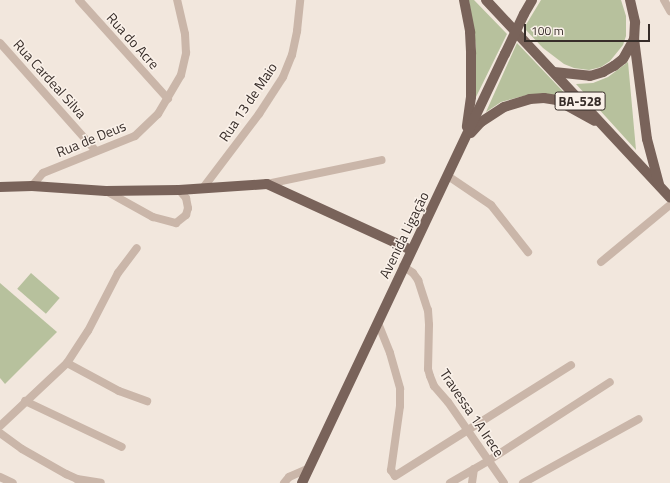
<!DOCTYPE html>
<meta charset="utf-8">
<style>
body{margin:0}
#map{position:relative;width:670px;height:483px;overflow:hidden;background:#f2e7dd;font-family:"Titillium Web",sans-serif}
div>[style]{position:absolute}
[style*='--x']{left:calc(var(--x)*1px);top:calc(var(--y)*1px);width:calc(var(--w)*1px);rotate:calc(var(--a)*1deg)}
.green>*{inset:0;background:#b7c19d;transform-origin:0 0}
.minor>*{height:8px;margin:-4px;padding:0 4px;transform-origin:4px;border-radius:4px;background:#cab6a9}
.major>*{height:10px;margin:-5px;padding:0 5px;transform-origin:5px;border-radius:5px;background:#79635a}
.major-bridge>*{height:10px;margin:-5px;padding:0 5px;transform-origin:5px;border-radius:5px;background:#79635a}
span{translate:-50% -50%;white-space:nowrap;text-align:center;line-height:1.15;-webkit-text-stroke:3px #faf1e9;paint-order:stroke}
.shield-label span{padding:1px 3px;background:#faf1e9;border:1px solid;border-radius:3px;-webkit-text-stroke-width:0}
.shield-label{font-size:13px;color:#372d29;font-weight:700}
.street-label{font-size:14px;color:#372d29}
.scale{position:absolute;left:524px;top:24px;width:126px;height:18px;box-sizing:border-box;border:2px solid #372d29;border-top:0;padding-left:5px;font-size:12px;line-height:14px;white-space:nowrap;color:#372d29;-webkit-text-stroke:3px #faf1e9;paint-order:stroke}
</style>
<div id="map">
<div class="green">
<div style="clip-path:polygon(469px 0,474px 0,507px 34px,476px 97px,476px 47px)"></div>
<div style="clip-path:polygon(541px 0,621px 0,626px 16px,626px 36px,623px 45px,610px 61px,601px 67px,589px 70px,574px 68px,564px 64px,543px 48px,524px 28px)"></div>
<div style="clip-path:polygon(517px 43px,574px 103px,537px 94px,527px 95px,501px 102px,486px 112px)"></div>
<div style="clip-path:polygon(628px 62px,636px 150px,576px 84px,593px 83px,608px 77px)"></div>
<div style="left:31px;top:273px;width:38px;height:21px;rotate:41deg"></div>
<div style="clip-path:polygon(0 283px,57px 332px,5px 384px,0 378px)"></div>
</div>
<div class="minor">
<div style="--x:79;--y:0;--w:133;--a:48"></div>
<div style="--x:664;--y:0;--w:13;--a:61"></div>
<div style="--x:0;--y:43;--w:144;--a:48.4"></div>
<div style="--x:448;--y:176;--w:52;--a:34"></div>
<div style="--x:491;--y:205;--w:60;--a:51.8"></div>
<div style="--x:267;--y:184;--w:117;--a:-11.8"></div>
<div style="--x:32;--y:186;--w:17;--a:-50"></div>
<div style="--x:43;--y:173;--w:99;--a:-21.9"></div>
<div style="--x:135;--y:136;--w:32;--a:-44"></div>
<div style="--x:158;--y:114;--w:45;--a:-59.5"></div>
<div style="--x:181;--y:75;--w:23;--a:-77"></div>
<div style="--x:186;--y:53;--w:19;--a:-93"></div>
<div style="--x:185;--y:34;--w:35;--a:-103"></div>
<div style="--x:203;--y:188;--w:93;--a:-52.9"></div>
<div style="--x:259;--y:114;--w:44;--a:-57"></div>
<div style="--x:283;--y:77;--w:24;--a:-68"></div>
<div style="--x:292;--y:55;--w:25;--a:-78"></div>
<div style="--x:297;--y:31;--w:31;--a:-84"></div>
<div style="--x:106;--y:191;--w:54;--a:29"></div>
<div style="--x:153;--y:217;--w:24;--a:15"></div>
<div style="--x:176;--y:223;--w:13;--a:-39"></div>
<div style="--x:186;--y:215;--w:7;--a:-74"></div>
<div style="--x:188;--y:208;--w:10;--a:-101"></div>
<div style="--x:186;--y:198;--w:11;--a:-131"></div>
<div style="--x:601;--y:262;--w:89;--a:-39.6"></div>
<div style="--x:403;--y:266;--w:12;--a:35"></div>
<div style="--x:413;--y:273;--w:9;--a:54"></div>
<div style="--x:418;--y:280;--w:32;--a:72"></div>
<div style="--x:428;--y:310;--w:15;--a:86"></div>
<div style="--x:429;--y:325;--w:44;--a:91.3"></div>
<div style="--x:428;--y:369;--w:7;--a:74"></div>
<div style="--x:430;--y:376;--w:11;--a:68"></div>
<div style="--x:434;--y:386;--w:21;--a:49"></div>
<div style="--x:448;--y:402;--w:98;--a:55.3"></div>
<div style="--x:378;--y:323;--w:32;--a:68"></div>
<div style="--x:390;--y:353;--w:37;--a:74"></div>
<div style="--x:400;--y:389;--w:17;--a:90"></div>
<div style="--x:400;--y:406;--w:65;--a:98"></div>
<div style="--x:391;--y:470;--w:7;--a:56"></div>
<div style="--x:395;--y:476;--w:208;--a:-32.2"></div>
<div style="--x:67;--y:363;--w:59;--a:28.3"></div>
<div style="--x:119;--y:391;--w:30;--a:20"></div>
<div style="--x:25;--y:401;--w:107;--a:25.4"></div>
<div style="--x:0;--y:426;--w:92;--a:-43.2"></div>
<div style="--x:67;--y:363;--w:38;--a:-57"></div>
<div style="--x:88;--y:331;--w:65;--a:-62.7"></div>
<div style="--x:118;--y:273;--w:31;--a:-53"></div>
<div style="--x:0;--y:433;--w:27;--a:36"></div>
<div style="--x:22;--y:449;--w:51;--a:29.6"></div>
<div style="--x:66;--y:474;--w:12;--a:24"></div>
<div style="--x:77;--y:479;--w:24;--a:9"></div>
<div style="--x:0;--y:477;--w:14;--a:25"></div>
<div style="--x:284;--y:483;--w:8;--a:-50"></div>
<div style="--x:289;--y:477;--w:22;--a:-24"></div>
<div style="--x:450;--y:483;--w:44;--a:-30.1"></div>
<div style="--x:488;--y:461;--w:145;--a:-32.9"></div>
<div style="--x:472;--y:483;--w:14;--a:-82"></div>
<div style="--x:523;--y:483;--w:132;--a:-28.9"></div>
</div>
<div class="major">
<div style="--x:464;--y:0;--w:33;--a:79"></div>
<div style="--x:470;--y:32;--w:22;--a:87"></div>
<div style="--x:471;--y:54;--w:43;--a:90"></div>
<div style="--x:471;--y:97;--w:30;--a:98"></div>
<div style="--x:486;--y:0;--w:270;--a:47"></div>
<div style="--x:630;--y:0;--w:23;--a:77"></div>
<div style="--x:635;--y:22;--w:17;--a:93"></div>
<div style="--x:634;--y:39;--w:101;--a:82.6"></div>
<div style="--x:647;--y:139;--w:47;--a:75.1"></div>
<div style="--x:524;--y:14;--w:16;--a:-60"></div>
<div style="--x:554;--y:72;--w:36;--a:6"></div>
<div style="--x:590;--y:76;--w:14;--a:-17"></div>
<div style="--x:603;--y:72;--w:13;--a:-29"></div>
<div style="--x:614;--y:66;--w:11;--a:-38"></div>
<div style="--x:623;--y:59;--w:23;--a:-61"></div>
<div style="--x:471;--y:133;--w:15;--a:-48"></div>
<div style="--x:481;--y:122;--w:27;--a:-33"></div>
<div style="--x:504;--y:107;--w:27;--a:-17"></div>
<div style="--x:530;--y:99;--w:14;--a:-4"></div>
<div style="--x:544;--y:98;--w:13;--a:9"></div>
<div style="--x:557;--y:100;--w:43;--a:28.9"></div>
<div style="--x:0;--y:187;--w:32;--a:-2"></div>
<div style="--x:32;--y:186;--w:74;--a:3.9"></div>
<div style="--x:106;--y:191;--w:73;--a:-0.8"></div>
<div style="--x:179;--y:190;--w:88;--a:-3.9"></div>
<div style="--x:267;--y:184;--w:158;--a:24.6"></div>
<div style="--x:302;--y:483;--w:475;--a:-64.7"></div>
</div>
<div class="major-bridge">
<div style="--x:505;--y:54;--w:44;--a:-64.6"></div>
</div>
<div class="shield-label">
<span style="left:580px;top:101px">BA-528</span>
</div>
<div class="street-label">
<span style="left:133px;top:41px;rotate:48deg">Rua do Acre</span>
<span style="left:50px;top:79px;rotate:48deg">Rua Cardeal Silva</span>
<span style="left:248px;top:102px;rotate:-56deg">Rua 13 de Maio</span>
<span style="left:91px;top:139px;rotate:-22deg">Rua de Deus</span>
<span style="left:404px;top:235px;rotate:-64deg">Avenida Ligação</span>
<span style="left:472px;top:413px;rotate:56deg">Travessa 1A Irece</span>
</div>
<div class="scale">100 m</div>
</div>
